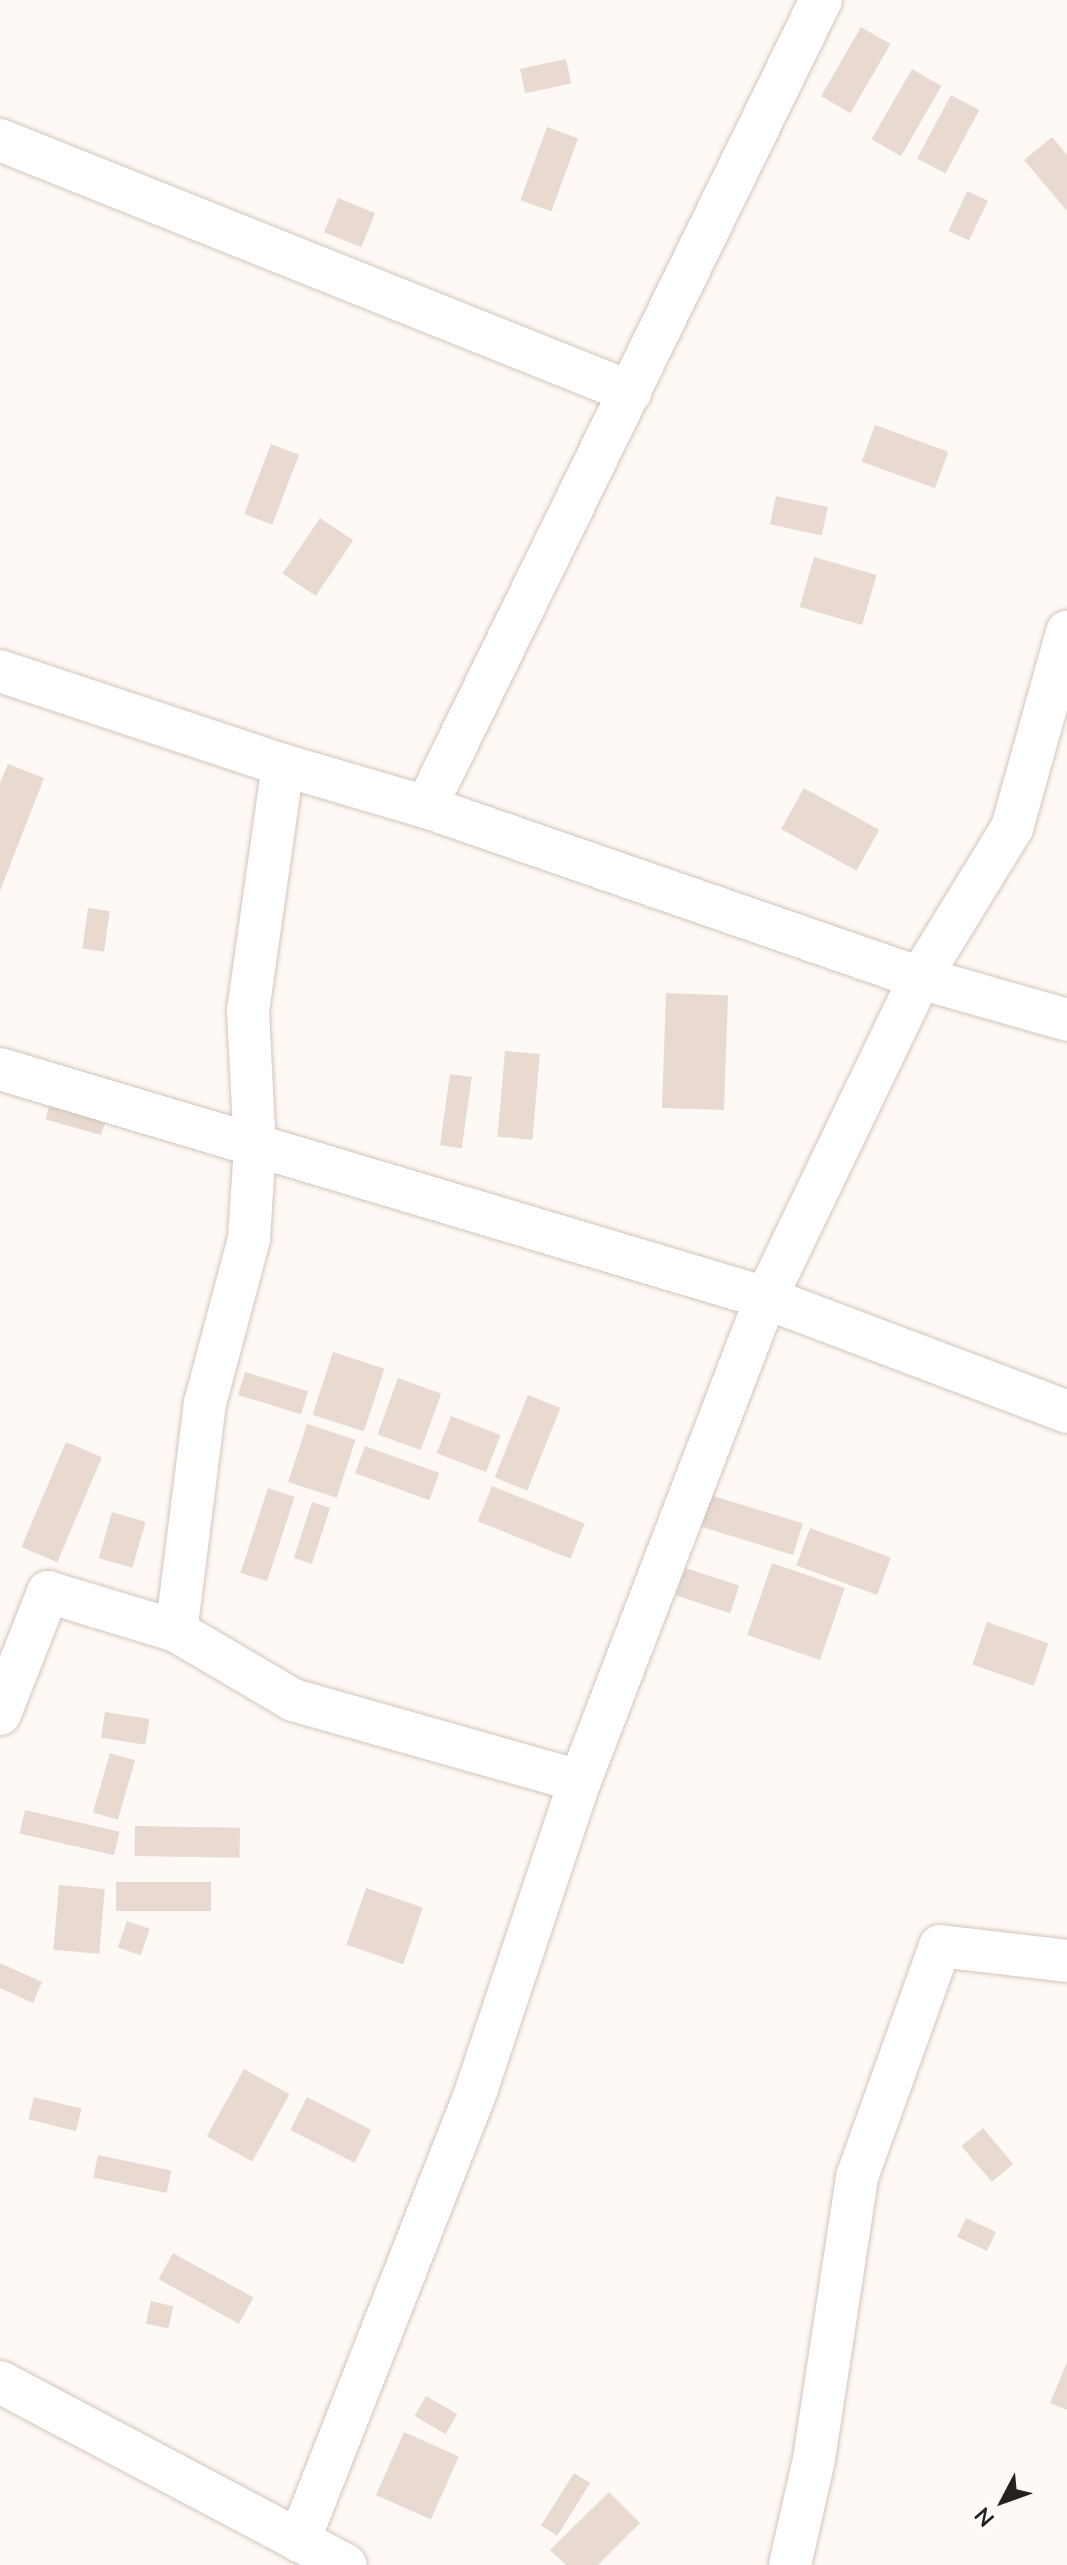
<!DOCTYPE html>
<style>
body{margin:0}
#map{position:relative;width:1067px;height:2565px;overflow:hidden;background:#fef9f4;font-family:"Nunito Sans",sans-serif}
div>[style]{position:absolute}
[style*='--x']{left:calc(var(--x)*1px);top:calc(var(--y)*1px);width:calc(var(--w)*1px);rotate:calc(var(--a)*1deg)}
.building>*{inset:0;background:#e8dad0;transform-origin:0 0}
.roads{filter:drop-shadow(0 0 2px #d3c5bb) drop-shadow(0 0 2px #d3c5bb)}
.minor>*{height:42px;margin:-21px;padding:0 21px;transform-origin:21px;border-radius:21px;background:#fff}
span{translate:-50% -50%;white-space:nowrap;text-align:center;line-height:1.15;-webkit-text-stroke:6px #fff;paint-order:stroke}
.north{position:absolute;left:963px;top:2461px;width:80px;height:80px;-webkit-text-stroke:6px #fff;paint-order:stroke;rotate:229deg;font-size:22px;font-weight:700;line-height:32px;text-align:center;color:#26211e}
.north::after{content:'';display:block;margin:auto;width:28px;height:36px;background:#26211e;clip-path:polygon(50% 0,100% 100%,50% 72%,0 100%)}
</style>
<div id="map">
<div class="building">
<div style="left:861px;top:27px;width:34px;height:80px;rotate:30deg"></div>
<div style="left:566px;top:59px;width:25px;height:47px;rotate:78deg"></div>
<div style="left:912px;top:69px;width:34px;height:81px;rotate:30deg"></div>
<div style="left:951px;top:95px;width:32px;height:72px;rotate:28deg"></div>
<div style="left:547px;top:127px;width:33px;height:78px;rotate:20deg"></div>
<div style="clip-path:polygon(1052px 137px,1067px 155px,1067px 211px,1024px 160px)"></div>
<div style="left:967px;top:191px;width:23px;height:44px;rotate:25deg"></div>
<div style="left:338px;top:198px;width:40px;height:37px;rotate:22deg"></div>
<div style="left:875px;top:425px;width:78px;height:39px;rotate:20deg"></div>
<div style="left:271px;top:444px;width:30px;height:75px;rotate:21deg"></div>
<div style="left:776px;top:496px;width:53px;height:29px;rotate:12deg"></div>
<div style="left:320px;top:518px;width:40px;height:67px;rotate:34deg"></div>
<div style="left:814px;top:557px;width:65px;height:52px;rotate:16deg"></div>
<div style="clip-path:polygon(8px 764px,44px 778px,0 891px,0 783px)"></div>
<div style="left:804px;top:788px;width:86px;height:47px;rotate:29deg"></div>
<div style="left:88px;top:908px;width:22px;height:41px;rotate:8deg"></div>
<div style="left:666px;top:993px;width:62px;height:115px;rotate:2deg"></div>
<div style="left:505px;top:1051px;width:35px;height:86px;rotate:5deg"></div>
<div style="left:450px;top:1074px;width:22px;height:72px;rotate:8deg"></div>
<div style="left:51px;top:1100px;width:58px;height:20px;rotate:16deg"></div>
<div style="left:333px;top:1352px;width:54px;height:66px;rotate:18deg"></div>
<div style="left:245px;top:1372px;width:66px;height:24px;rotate:17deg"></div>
<div style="left:398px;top:1378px;width:46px;height:60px;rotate:20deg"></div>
<div style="left:528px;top:1395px;width:35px;height:89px;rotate:22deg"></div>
<div style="left:451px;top:1416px;width:53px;height:40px;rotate:21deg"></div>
<div style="left:307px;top:1424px;width:51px;height:61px;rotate:18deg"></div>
<div style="left:66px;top:1442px;width:39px;height:114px;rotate:23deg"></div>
<div style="left:365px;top:1446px;width:79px;height:29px;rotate:20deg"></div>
<div style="left:492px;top:1486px;width:100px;height:38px;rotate:22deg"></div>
<div style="left:268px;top:1488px;width:28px;height:89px;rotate:18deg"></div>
<div style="left:710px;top:1495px;width:97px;height:33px;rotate:17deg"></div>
<div style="left:312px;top:1502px;width:19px;height:59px;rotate:18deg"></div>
<div style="left:112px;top:1512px;width:35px;height:48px;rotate:16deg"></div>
<div style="left:810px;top:1528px;width:86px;height:40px;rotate:20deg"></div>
<div style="left:772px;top:1563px;width:77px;height:76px;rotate:19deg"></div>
<div style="left:685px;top:1568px;width:57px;height:29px;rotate:18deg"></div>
<div style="left:987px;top:1622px;width:65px;height:45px;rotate:19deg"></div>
<div style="left:105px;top:1712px;width:45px;height:26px;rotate:9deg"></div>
<div style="left:110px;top:1753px;width:26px;height:62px;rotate:16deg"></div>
<div style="left:25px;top:1810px;width:97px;height:24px;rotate:13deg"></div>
<div style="left:135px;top:1826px;width:105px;height:30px;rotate:1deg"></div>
<div style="left:211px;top:1882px;width:29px;height:95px;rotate:90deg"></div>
<div style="left:59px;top:1885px;width:46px;height:65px;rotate:5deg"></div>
<div style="left:366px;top:1888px;width:60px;height:60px;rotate:19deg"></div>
<div style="left:127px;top:1921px;width:24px;height:28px;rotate:19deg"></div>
<div style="clip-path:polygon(0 1963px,42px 1982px,33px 2003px,0 1988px)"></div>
<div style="left:244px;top:2069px;width:52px;height:77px;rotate:29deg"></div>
<div style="left:34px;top:2097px;width:49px;height:23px;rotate:14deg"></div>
<div style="left:307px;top:2097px;width:72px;height:37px;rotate:27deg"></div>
<div style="left:983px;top:2128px;width:47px;height:28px;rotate:50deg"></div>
<div style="left:98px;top:2155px;width:75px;height:23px;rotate:12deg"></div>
<div style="left:966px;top:2218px;width:33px;height:21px;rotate:25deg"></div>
<div style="left:173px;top:2253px;width:92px;height:30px;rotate:29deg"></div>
<div style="left:151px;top:2301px;width:23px;height:23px;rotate:13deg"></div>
<div style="clip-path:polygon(1067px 2362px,1067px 2410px,1050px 2403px)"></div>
<div style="left:426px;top:2396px;width:36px;height:23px;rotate:30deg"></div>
<div style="left:404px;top:2432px;width:60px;height:69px;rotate:24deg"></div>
<div style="left:574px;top:2473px;width:19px;height:62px;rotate:32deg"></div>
<div style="clip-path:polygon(609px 2492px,640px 2523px,598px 2565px,566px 2565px,550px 2550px)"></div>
</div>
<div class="roads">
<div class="minor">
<div style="--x:0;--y:140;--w:679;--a:21.8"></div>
<div style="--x:0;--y:671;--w:298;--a:18.4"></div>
<div style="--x:283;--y:765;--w:247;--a:98.1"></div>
<div style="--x:248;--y:1010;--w:136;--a:87.1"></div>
<div style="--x:255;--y:1146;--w:93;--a:93.7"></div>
<div style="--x:249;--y:1239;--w:170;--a:105"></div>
<div style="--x:205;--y:1403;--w:230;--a:97.2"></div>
<div style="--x:283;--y:765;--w:149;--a:16.4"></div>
<div style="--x:426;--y:807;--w:523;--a:19.09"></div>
<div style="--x:920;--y:978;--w:153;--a:15.9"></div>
<div style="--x:426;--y:807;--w:898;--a:-63.92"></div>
<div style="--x:0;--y:1069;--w:799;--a:16.64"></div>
<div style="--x:766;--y:1298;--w:322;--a:20.7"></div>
<div style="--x:0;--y:1714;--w:131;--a:-68.5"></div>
<div style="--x:48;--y:1592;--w:134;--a:16.9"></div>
<div style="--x:176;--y:1631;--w:136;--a:30.5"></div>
<div style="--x:293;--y:1700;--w:298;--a:15.8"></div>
<div style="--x:0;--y:2382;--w:391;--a:27.9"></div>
<div style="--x:299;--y:2541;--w:487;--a:-68.5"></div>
<div style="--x:477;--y:2088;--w:324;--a:-71.5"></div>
<div style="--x:580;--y:1781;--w:518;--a:-68.94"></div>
<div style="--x:766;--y:1298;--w:355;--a:-64.3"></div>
<div style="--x:920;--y:978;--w:176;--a:-58.5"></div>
<div style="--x:1012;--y:828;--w:204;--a:-74.3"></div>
<div style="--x:790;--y:2565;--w:109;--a:-77.2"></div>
<div style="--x:814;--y:2459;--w:285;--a:-81.3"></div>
<div style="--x:857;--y:2177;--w:245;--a:-70.2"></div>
<div style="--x:940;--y:1946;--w:128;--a:6.7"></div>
</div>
</div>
<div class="north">N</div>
</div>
